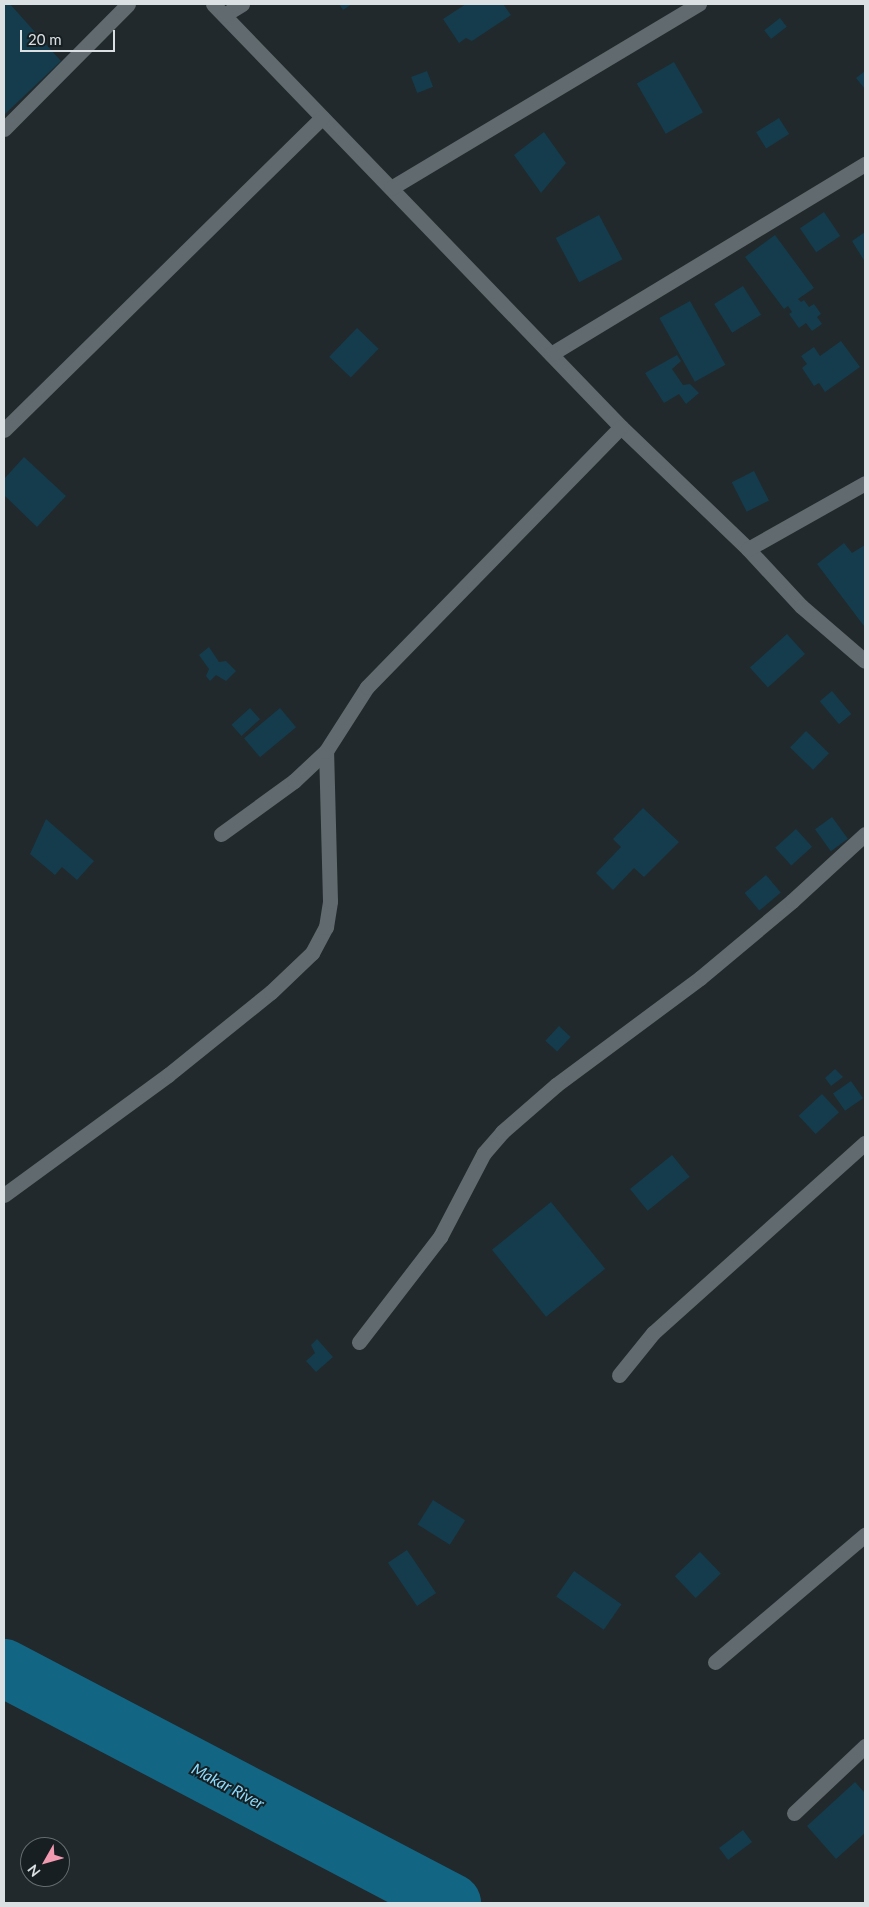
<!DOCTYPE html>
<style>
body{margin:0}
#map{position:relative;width:869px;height:1907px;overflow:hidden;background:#21292c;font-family:Lato,sans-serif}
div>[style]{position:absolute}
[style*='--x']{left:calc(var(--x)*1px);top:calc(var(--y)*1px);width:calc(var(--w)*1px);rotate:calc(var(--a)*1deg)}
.river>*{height:58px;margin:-29px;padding:0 29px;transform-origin:29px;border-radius:29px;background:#126683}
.building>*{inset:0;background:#143c4c;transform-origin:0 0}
.lane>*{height:15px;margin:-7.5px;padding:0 7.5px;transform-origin:7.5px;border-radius:7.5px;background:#616a6e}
.street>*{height:15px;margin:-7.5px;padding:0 7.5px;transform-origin:7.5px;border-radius:7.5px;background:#616a6e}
span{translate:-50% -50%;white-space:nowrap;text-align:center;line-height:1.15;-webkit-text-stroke:4px #171f22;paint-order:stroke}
.water-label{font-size:16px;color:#8adcff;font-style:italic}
.frame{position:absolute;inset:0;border:5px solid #dbe0e3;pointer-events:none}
.north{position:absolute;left:20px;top:1837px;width:50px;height:50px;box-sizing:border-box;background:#171f22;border:1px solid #656c6f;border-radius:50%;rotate:232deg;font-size:14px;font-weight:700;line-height:20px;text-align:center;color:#dbe0e3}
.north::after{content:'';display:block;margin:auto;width:18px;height:22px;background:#f29ab0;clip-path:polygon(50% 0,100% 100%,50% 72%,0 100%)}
.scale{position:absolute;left:20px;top:30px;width:95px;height:22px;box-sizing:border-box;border:2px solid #dbe0e3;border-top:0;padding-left:6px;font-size:15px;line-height:18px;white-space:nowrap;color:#dbe0e3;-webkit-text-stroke:4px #171f22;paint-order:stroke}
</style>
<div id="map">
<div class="river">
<div style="--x:4;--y:1668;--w:506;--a:27.68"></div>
</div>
<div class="building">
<div style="clip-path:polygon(4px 4px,10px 4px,61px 61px,4px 115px)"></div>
<div style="clip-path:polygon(339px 4px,352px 4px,343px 10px)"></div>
<div style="clip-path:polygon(466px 4px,503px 4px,511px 15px,472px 41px,466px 38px,459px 43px,443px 19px)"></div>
<div style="left:780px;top:18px;width:11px;height:20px;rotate:52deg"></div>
<div style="left:674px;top:62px;width:58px;height:43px;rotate:60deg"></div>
<div style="left:427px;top:71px;width:17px;height:17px;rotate:69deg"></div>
<div style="clip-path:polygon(865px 71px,865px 89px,856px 78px)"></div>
<div style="left:779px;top:118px;width:19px;height:27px;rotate:58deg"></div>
<div style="clip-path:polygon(544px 132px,566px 163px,541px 193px,514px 155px)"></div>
<div style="left:824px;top:212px;width:29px;height:29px;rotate:56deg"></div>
<div style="left:599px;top:215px;width:50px;height:49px;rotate:62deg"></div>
<div style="clip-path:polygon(865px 232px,865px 262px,852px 241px)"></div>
<div style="clip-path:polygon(775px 235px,814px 288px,798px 299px,801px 302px,804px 300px,809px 307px,814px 304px,821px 314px,817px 317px,822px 324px,812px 331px,806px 323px,799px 328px,789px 314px,792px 312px,788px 306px,784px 309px,745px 257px)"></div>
<div style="left:743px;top:286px;width:34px;height:34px;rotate:58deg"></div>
<div style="left:690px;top:301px;width:73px;height:35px;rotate:61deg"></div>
<div style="left:357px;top:328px;width:30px;height:40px;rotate:44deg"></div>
<div style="clip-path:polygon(841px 341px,860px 367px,825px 392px,819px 383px,814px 386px,802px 368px,807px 364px,801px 356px,814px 347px,820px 356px)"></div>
<div style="clip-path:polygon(677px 355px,681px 361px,672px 369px,683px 385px,690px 384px,699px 393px,686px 404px,679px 394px,664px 403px,645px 373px)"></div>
<div style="clip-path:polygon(24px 457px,66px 496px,37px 527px,4px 495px,4px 479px)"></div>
<div style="left:754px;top:471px;width:33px;height:25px;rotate:63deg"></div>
<div style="clip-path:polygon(844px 543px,852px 553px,865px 545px,864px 626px,817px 564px)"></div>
<div style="left:787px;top:634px;width:27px;height:50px;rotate:48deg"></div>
<div style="clip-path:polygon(209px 647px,219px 662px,226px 661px,236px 671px,226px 681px,216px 675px,210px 681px,206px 676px,209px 669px,199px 655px)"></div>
<div style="left:832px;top:691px;width:30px;height:16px;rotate:50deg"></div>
<div style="left:250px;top:708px;width:15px;height:25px;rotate:48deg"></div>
<div style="left:280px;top:708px;width:25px;height:47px;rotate:50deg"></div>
<div style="left:806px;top:731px;width:32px;height:23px;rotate:44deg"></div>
<div style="clip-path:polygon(643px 808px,679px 842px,644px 877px,634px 868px,613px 890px,596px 873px,621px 847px,613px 839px)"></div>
<div style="left:832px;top:817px;width:27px;height:21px;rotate:54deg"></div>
<div style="clip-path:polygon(46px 819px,94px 861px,77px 880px,62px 867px,55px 875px,30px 854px)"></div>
<div style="left:796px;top:829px;width:24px;height:28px;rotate:48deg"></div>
<div style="left:766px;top:875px;width:23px;height:28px;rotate:50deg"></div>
<div style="left:559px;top:1026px;width:16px;height:20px;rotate:43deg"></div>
<div style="clip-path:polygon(835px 1069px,843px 1077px,831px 1086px,825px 1078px)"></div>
<div style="left:851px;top:1081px;width:21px;height:22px;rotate:55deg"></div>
<div style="left:822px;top:1094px;width:25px;height:32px;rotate:47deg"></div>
<div style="left:672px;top:1155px;width:28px;height:54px;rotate:51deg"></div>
<div style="left:551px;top:1202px;width:86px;height:76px;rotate:51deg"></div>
<div style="clip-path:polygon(317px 1339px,333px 1357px,316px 1372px,306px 1361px,315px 1353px,311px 1345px)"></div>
<div style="left:433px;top:1500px;width:38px;height:29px;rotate:32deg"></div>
<div style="left:407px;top:1550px;width:52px;height:23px;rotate:56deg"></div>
<div style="left:700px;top:1552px;width:30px;height:35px;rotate:46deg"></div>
<div style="left:574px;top:1571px;width:58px;height:31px;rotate:35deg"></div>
<div style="clip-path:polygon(855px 1782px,865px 1793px,865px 1833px,836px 1859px,807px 1826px)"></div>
<div style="left:743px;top:1830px;width:15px;height:30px;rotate:53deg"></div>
</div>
<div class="lane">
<div style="--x:4;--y:1195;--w:203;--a:-36.2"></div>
<div style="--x:168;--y:1075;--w:132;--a:-38.9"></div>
<div style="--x:271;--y:992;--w:57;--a:-43.6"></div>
<div style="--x:312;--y:953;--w:30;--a:-62"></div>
<div style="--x:326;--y:927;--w:26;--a:-81"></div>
<div style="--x:330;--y:901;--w:150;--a:-91.5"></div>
</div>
<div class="street">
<div style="--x:213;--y:4;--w:588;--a:46.03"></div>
<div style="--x:621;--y:427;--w:176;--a:43.8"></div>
<div style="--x:748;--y:549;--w:78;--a:47.1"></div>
<div style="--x:801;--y:606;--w:84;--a:40.7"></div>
<div style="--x:224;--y:15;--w:21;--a:-31"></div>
<div style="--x:4;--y:129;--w:176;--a:-45.2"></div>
<div style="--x:391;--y:188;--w:359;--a:-30.9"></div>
<div style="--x:551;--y:354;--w:367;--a:-31.2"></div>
<div style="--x:4;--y:430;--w:446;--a:-44.5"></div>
<div style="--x:748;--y:549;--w:134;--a:-29.4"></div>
<div style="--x:221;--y:834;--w:90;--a:-36"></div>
<div style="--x:294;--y:781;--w:44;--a:-43.2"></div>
<div style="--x:326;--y:751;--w:76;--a:-57.4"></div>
<div style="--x:367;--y:687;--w:363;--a:-45.7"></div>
<div style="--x:359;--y:1342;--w:133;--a:-52.4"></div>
<div style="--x:440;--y:1237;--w:95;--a:-62.4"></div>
<div style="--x:484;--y:1153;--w:28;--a:-49"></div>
<div style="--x:502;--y:1132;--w:72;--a:-41"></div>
<div style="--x:556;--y:1085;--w:179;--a:-36.6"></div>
<div style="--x:700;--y:978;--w:120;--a:-39.9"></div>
<div style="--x:792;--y:901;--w:99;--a:-42.5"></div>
<div style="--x:619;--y:1375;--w:54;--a:-51"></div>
<div style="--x:653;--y:1333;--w:285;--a:-41.9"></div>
<div style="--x:715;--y:1662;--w:197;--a:-40.3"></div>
<div style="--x:794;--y:1813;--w:98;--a:-43.3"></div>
</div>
<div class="water-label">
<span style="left:228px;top:1786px;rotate:28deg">Makar River</span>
</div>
<div class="frame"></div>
<div class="north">N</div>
<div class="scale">20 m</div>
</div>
